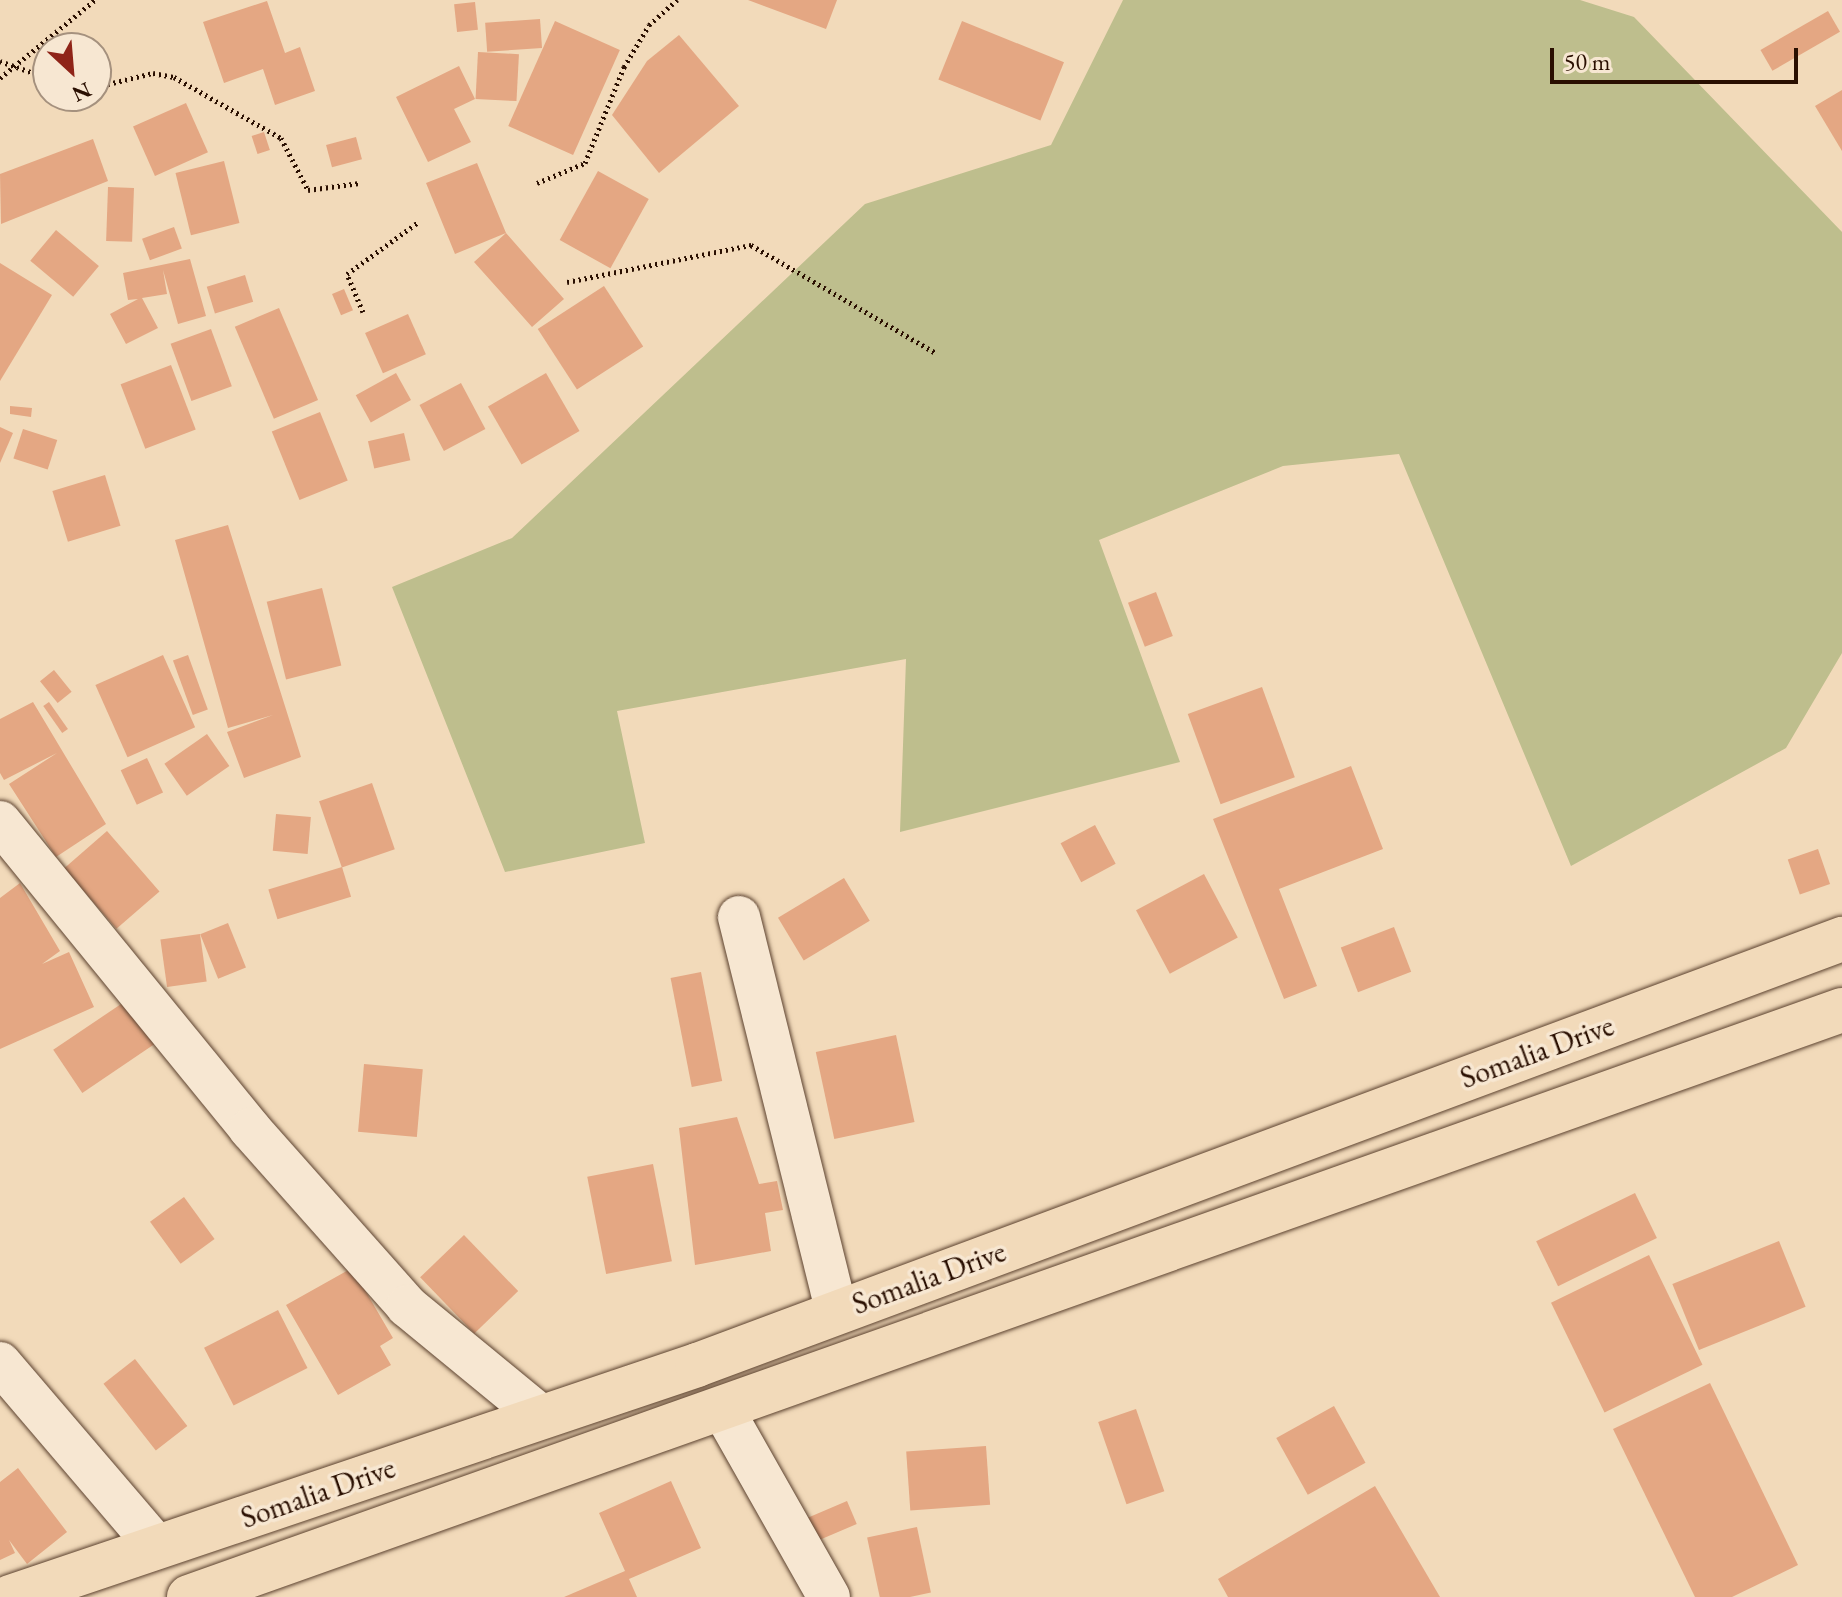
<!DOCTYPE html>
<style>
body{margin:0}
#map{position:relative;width:1842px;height:1597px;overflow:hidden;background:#f2daba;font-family:"EB Garamond",serif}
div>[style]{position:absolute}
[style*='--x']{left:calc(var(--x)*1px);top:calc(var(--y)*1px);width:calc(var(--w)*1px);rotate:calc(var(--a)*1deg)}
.green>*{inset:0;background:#bebe8d}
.building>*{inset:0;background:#e4a783;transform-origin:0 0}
.path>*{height:5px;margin-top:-2.5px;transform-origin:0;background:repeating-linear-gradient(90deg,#2a0f01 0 2px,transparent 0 6px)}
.roads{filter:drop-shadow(0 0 2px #5c422f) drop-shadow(0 0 2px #5c422f)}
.minor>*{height:42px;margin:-21px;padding:0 21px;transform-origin:21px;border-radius:21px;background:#f7e7d2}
.major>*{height:44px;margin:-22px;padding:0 22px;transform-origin:22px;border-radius:22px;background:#f2daba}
span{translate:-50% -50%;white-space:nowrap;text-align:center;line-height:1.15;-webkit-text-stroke:7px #f7e7d2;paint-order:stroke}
.street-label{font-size:30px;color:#2a0f01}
.north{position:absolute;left:32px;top:32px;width:80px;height:80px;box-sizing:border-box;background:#f7e7d2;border:2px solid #a5917e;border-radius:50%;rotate:154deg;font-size:22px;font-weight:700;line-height:32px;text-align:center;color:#2a0f01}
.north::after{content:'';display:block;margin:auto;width:28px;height:36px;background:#8f2418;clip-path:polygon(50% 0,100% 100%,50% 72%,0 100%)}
.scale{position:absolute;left:1550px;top:48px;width:248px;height:36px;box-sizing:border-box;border:4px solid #2a0f01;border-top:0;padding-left:10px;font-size:24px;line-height:28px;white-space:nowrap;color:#2a0f01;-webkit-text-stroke:6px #f7e7d2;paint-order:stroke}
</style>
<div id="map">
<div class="green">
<div style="clip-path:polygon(1123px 0,1580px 0,1634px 17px,1842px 232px,1842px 653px,1786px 748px,1571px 866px,1399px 454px,1283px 466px,1099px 540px,1180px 762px,900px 832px,906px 659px,617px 711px,645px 843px,505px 872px,392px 587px,512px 538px,865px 204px,1051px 145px)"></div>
</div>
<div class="building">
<div style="clip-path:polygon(748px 0,837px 0,826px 29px)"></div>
<div style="clip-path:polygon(267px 1px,285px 53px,300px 47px,315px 91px,275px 105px,263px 69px,224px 83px,203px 22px)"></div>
<div style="left:475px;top:2px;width:28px;height:21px;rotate:84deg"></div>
<div style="left:1828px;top:11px;width:24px;height:78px;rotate:60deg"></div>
<div style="left:540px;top:19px;width:29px;height:55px;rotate:86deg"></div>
<div style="left:555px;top:21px;width:71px;height:115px;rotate:24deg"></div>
<div style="left:962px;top:21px;width:110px;height:63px;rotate:22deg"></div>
<div style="clip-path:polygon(679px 35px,739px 106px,659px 173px,612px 115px,647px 61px)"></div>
<div style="left:478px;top:52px;width:41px;height:47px;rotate:3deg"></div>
<div style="clip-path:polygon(459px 66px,475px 99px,454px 109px,471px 142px,428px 162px,396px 97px)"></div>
<div style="clip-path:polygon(1842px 90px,1842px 151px,1815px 106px)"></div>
<div style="left:186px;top:103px;width:54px;height:58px;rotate:66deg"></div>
<div style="left:264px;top:132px;width:19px;height:13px;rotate:72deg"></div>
<div style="left:356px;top:137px;width:23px;height:31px;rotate:75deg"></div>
<div style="clip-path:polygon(93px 139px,108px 181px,1px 224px,0 174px)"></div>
<div style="left:224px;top:161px;width:64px;height:50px;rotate:76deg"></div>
<div style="clip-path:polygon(477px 163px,506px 233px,564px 299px,532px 327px,474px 262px,506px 233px,455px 254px,426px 183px)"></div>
<div style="left:598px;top:171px;width:58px;height:79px;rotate:29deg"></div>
<div style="left:108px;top:187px;width:26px;height:54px;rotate:2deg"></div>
<div style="left:174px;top:227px;width:23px;height:34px;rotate:70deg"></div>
<div style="left:56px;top:230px;width:56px;height:40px;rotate:40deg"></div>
<div style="clip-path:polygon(190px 259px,206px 316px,178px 324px,163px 270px,167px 294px,142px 298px,158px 328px,126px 344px,110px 314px,138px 299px,128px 300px,123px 273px)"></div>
<div style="clip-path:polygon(0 263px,52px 295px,0 381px)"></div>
<div style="left:245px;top:275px;width:28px;height:40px;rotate:73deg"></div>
<div style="left:604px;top:286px;width:72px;height:79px;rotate:57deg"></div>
<div style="left:344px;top:289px;width:23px;height:13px;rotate:67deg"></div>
<div style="left:279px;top:308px;width:100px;height:48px;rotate:67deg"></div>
<div style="left:408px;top:314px;width:44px;height:47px;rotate:66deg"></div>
<div style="left:211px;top:329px;width:61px;height:43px;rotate:70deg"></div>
<div style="left:171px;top:365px;width:69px;height:54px;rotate:69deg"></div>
<div style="left:396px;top:373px;width:31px;height:46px;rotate:61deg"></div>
<div style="left:546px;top:373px;width:67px;height:67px;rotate:60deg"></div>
<div style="left:461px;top:383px;width:52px;height:47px;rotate:62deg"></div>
<div style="clip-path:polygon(10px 406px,32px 408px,31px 417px,10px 414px)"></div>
<div style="left:320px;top:412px;width:74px;height:52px;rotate:68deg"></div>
<div style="clip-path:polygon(0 427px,13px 433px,0 463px)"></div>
<div style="left:23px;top:429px;width:36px;height:31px;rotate:18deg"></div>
<div style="left:404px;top:433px;width:28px;height:37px;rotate:77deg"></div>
<div style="left:105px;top:475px;width:53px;height:55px;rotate:73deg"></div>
<div style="clip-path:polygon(228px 525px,301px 757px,244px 778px,227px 732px,273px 715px,228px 728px,175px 540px)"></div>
<div style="left:322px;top:588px;width:80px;height:57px;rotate:76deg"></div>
<div style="left:1156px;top:592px;width:47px;height:30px;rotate:69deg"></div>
<div style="left:163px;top:655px;width:79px;height:74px;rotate:66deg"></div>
<div style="left:188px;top:655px;width:58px;height:16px;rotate:70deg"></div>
<div style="left:54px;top:670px;width:28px;height:18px;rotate:51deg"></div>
<div style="left:1262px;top:687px;width:96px;height:79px;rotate:70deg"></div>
<div style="clip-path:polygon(33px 702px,106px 824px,56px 857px,9px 784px,57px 753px,4px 780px,0 773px,0 719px)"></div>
<div style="left:49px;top:702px;width:33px;height:7px;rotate:55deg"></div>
<div style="left:207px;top:734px;width:39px;height:52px;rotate:55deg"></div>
<div style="left:147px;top:758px;width:38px;height:29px;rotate:65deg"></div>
<div style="clip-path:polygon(1351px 766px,1383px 849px,1279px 889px,1317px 986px,1284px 999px,1213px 819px)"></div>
<div style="left:372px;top:783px;width:70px;height:56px;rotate:71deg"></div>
<div style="left:276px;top:814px;width:35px;height:37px;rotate:5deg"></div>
<div style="left:1095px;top:825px;width:44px;height:39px;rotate:62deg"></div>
<div style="left:107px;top:831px;width:80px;height:57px;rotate:49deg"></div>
<div style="left:1818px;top:849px;width:37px;height:32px;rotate:71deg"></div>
<div style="left:342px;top:867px;width:31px;height:77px;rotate:73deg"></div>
<div style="left:1204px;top:874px;width:72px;height:77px;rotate:62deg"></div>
<div style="left:844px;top:878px;width:50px;height:77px;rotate:59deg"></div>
<div style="clip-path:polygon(20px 883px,60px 951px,42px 964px,69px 952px,94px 1007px,0 1049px,0 898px)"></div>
<div style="left:228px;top:923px;width:48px;height:30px;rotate:68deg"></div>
<div style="left:1394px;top:927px;width:48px;height:57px;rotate:69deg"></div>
<div style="left:200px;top:934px;width:48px;height:40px;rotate:82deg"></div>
<div style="left:701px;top:972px;width:111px;height:31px;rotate:79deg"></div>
<div style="left:127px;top:1000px;width:52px;height:89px;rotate:56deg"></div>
<div style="left:896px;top:1035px;width:89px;height:82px;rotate:78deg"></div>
<div style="left:364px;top:1064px;width:59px;height:68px;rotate:5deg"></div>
<div style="clip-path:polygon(737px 1117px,759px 1184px,777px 1181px,783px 1210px,765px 1213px,771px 1251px,695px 1265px,679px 1128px)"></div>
<div style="left:653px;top:1164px;width:99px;height:67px;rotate:79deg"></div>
<div style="left:1635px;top:1193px;width:50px;height:110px;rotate:64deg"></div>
<div style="left:184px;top:1197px;width:52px;height:42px;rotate:54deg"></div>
<div style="left:464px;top:1235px;width:78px;height:61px;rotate:46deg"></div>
<div style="left:1779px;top:1241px;width:71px;height:115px;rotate:68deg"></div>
<div style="left:1649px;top:1255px;width:122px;height:109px;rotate:64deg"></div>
<div style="clip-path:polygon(352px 1268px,393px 1338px,380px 1346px,391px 1365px,338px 1395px,286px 1305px)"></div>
<div style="left:278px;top:1310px;width:65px;height:83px;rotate:63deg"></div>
<div style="left:135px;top:1359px;width:85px;height:40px;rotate:52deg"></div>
<div style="clip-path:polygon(1710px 1383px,1798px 1565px,1732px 1597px,1695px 1597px,1613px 1429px)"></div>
<div style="left:1334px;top:1406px;width:65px;height:66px;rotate:61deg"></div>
<div style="left:1136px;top:1409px;width:87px;height:40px;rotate:71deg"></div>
<div style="left:986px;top:1446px;width:59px;height:80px;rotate:86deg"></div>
<div style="clip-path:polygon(18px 1468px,67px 1532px,27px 1564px,9px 1540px,15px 1553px,0 1560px,0 1482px)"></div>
<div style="clip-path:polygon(671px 1481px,701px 1548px,629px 1579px,637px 1597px,564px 1597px,625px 1571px,599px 1513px)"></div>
<div style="clip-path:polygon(1375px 1486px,1440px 1597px,1228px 1597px,1218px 1579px)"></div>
<div style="left:847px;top:1501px;width:25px;height:42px;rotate:67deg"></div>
<div style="left:917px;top:1527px;width:67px;height:51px;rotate:78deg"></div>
</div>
<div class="path">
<div style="--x:0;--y:61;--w:51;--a:19.5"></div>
<div style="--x:0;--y:78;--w:123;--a:-39.4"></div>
<div style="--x:96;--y:87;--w:59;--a:-13.8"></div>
<div style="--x:153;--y:73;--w:21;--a:11"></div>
<div style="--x:174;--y:77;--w:123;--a:29.7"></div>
<div style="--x:281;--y:138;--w:59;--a:62.6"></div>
<div style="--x:308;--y:190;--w:52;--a:-7.7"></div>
<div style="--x:537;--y:183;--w:52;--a:-22.6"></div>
<div style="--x:585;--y:163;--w:104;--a:-67.9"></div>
<div style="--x:624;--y:67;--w:49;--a:-59.2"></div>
<div style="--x:649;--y:25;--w:38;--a:-42"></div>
<div style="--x:567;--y:282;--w:188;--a:-11.4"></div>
<div style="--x:751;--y:245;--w:214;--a:30.3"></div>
<div style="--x:363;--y:312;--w:41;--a:-112.8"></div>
<div style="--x:347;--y:274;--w:87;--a:-36.1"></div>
</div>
<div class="roads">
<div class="minor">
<div style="--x:0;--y:822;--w:396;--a:50.8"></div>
<div style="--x:250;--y:1129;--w:237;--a:48.4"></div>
<div style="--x:407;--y:1306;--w:175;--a:39.4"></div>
<div style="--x:739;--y:917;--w:407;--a:76.1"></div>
<div style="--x:0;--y:1363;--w:242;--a:49.5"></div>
<div style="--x:722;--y:1408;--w:217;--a:60.5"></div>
</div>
<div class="major">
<div style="--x:10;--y:1597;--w:725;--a:-18.66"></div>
<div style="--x:697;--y:1365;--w:1222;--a:-20.41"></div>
<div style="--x:189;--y:1597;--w:1754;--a:-19.55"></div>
</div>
</div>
<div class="street-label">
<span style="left:1537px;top:1052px;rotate:-20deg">Somalia Drive</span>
<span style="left:929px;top:1278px;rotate:-20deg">Somalia Drive</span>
<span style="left:318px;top:1493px;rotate:-19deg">Somalia Drive</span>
</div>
<div class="north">N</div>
<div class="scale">50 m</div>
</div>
